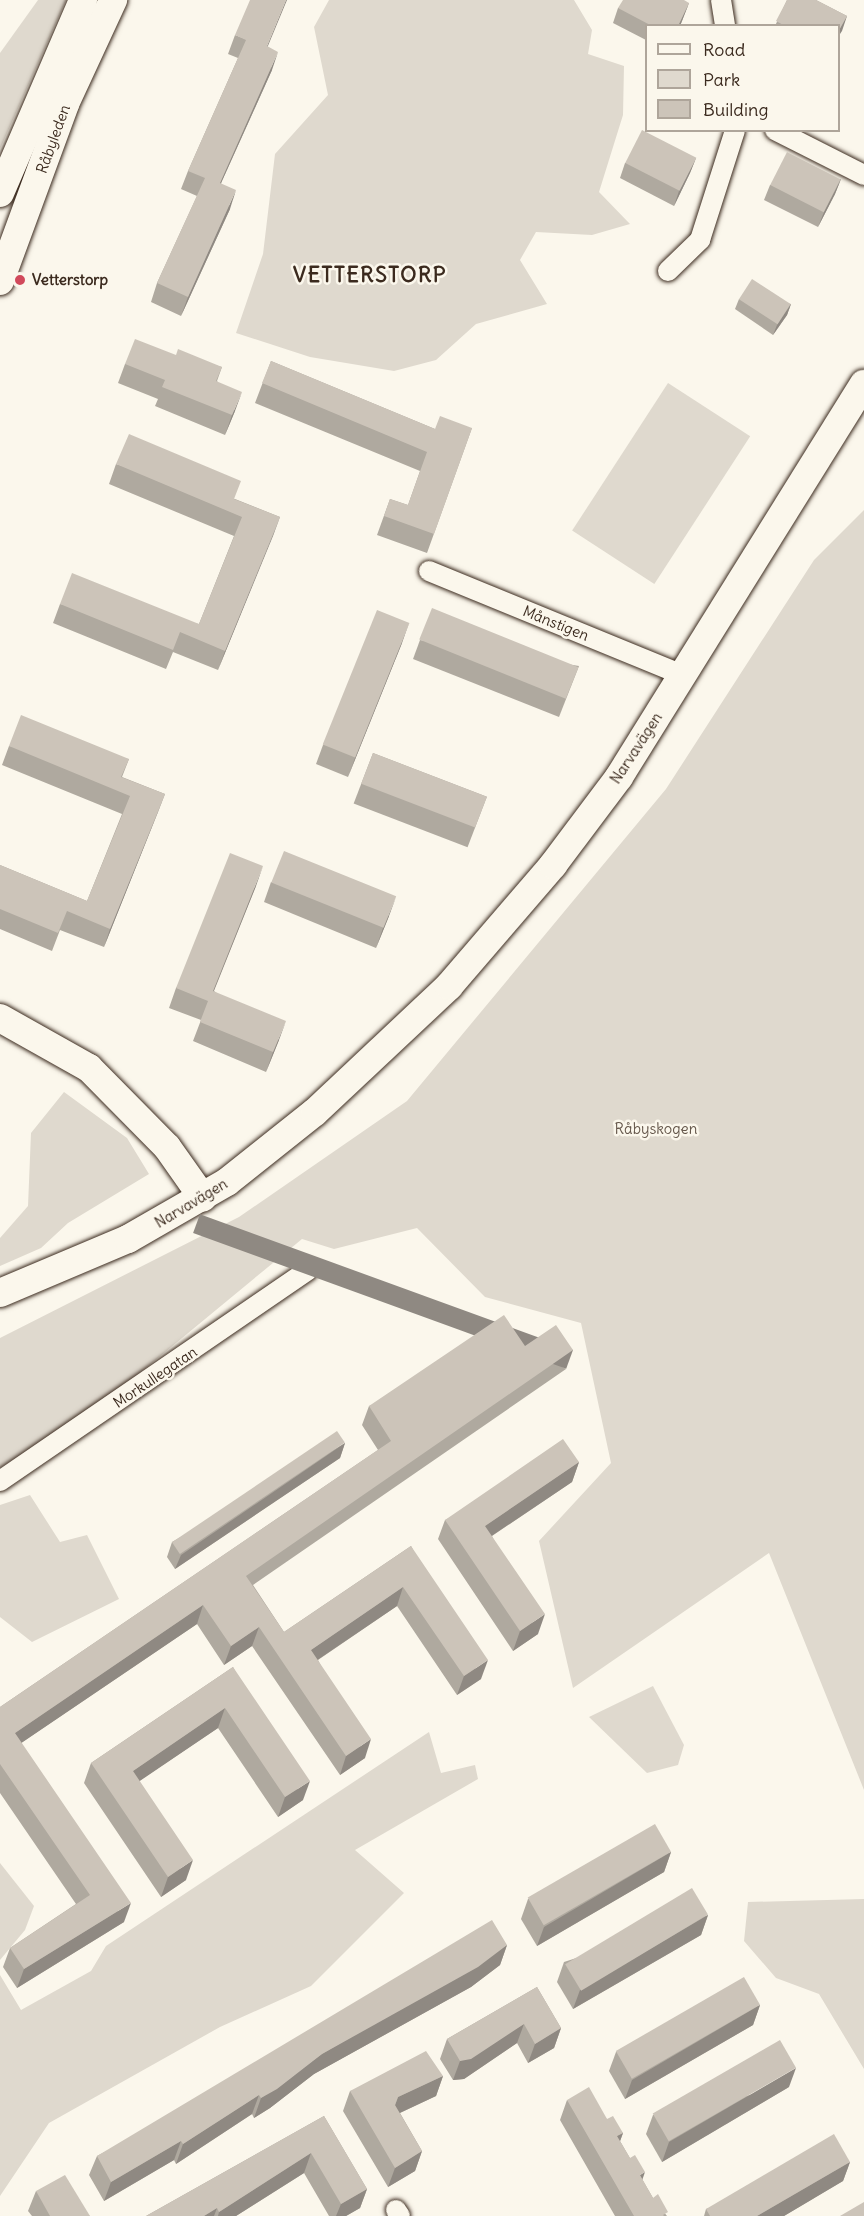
<!DOCTYPE html>
<meta charset="utf-8">
<style>
body{margin:0}
#map{position:relative;width:864px;height:2216px;overflow:hidden;background:#fbf7ec;font-family:Delius,sans-serif}
div>[style]{position:absolute}
[style*='--x']{left:calc(var(--x)*1px);top:calc(var(--y)*1px);width:calc(var(--w)*1px);rotate:calc(var(--a)*1deg)}
.green>*{inset:0;background:#dfd9ce;transform-origin:0 0}
.roads{filter:drop-shadow(0 0 2px #3b2a1e) drop-shadow(0 0 2px #3b2a1e)}
.street>*{height:20px;margin:-10px;padding:0 10px;transform-origin:10px;border-radius:10px;background:#fbf7ec}
.secondary>*{height:28px;margin:-14px;padding:0 14px;transform-origin:14px;border-radius:14px;background:#fbf7ec}
.wall>*{inset:0;background:#afa99f;transform-origin:0 0}
.shaded-wall>*{inset:0;background:#8f8982;transform-origin:0 0}
.building>*{inset:0;background:#ccc4b9;transform-origin:0 0}
.dots>*{width:16px;height:16px;translate:-50% -50%;box-sizing:border-box;border:3px solid #fbf7ec;border-radius:50%}
span{translate:-50% -50%;white-space:nowrap;text-align:center;line-height:1.15;-webkit-text-stroke:5px #fbf7ec;paint-order:stroke}
.street-label{font-size:15px;color:#3b2a1e}
.poi-label{font-size:15px;color:#3b2a1e;font-weight:700}
.left{translate:0 -50%;text-align:left}
.park-label{font-size:15px;color:#64564a}
.district-label{font-size:21px;color:#3b2a1e;font-weight:700;letter-spacing:1.5px}
.legend{position:absolute;left:645px;top:24px;width:195px;height:108px;box-sizing:border-box;background:#fbf7ec;border:2px solid #aea59a;margin:0;padding:8px 10px;list-style:none;font-size:18px;color:#3b2a1e}
.legend li{display:flex;align-items:center;gap:12px;height:30px}
.legend b{width:30px;border:2px solid #aea59a}
</style>
<div id="map">
<div class="green">
<div style="clip-path:polygon(38px 0,66px 0,0 149px,0 53px)"></div>
<div style="clip-path:polygon(329px 0,574px 0,592px 30px,588px 54px,624px 66px,623px 115px,599px 192px,630px 224px,592px 235px,536px 232px,520px 260px,547px 304px,476px 324px,436px 360px,394px 371px,310px 357px,236px 333px,263px 254px,275px 154px,328px 95px,314px 27px)"></div>
<div style="left:668px;top:383px;width:98px;height:176px;rotate:33deg"></div>
<div style="clip-path:polygon(864px 510px,864px 1790px,769px 1553px,573px 1688px,539px 1541px,611px 1463px,581px 1323px,485px 1297px,417px 1228px,334px 1249px,302px 1239px,113px 1395px,0 1468px,0 1338px,239px 1217px,407px 1101px,666px 789px,814px 560px)"></div>
<div style="clip-path:polygon(64px 1092px,127px 1138px,149px 1174px,68px 1223px,41px 1248px,0 1266px,0 1238px,28px 1206px,31px 1133px)"></div>
<div style="clip-path:polygon(30px 1495px,60px 1542px,87px 1535px,119px 1599px,32px 1642px,0 1617px,0 1505px)"></div>
<div style="clip-path:polygon(653px 1686px,684px 1745px,678px 1765px,647px 1773px,589px 1717px)"></div>
<div style="clip-path:polygon(429px 1732px,441px 1773px,475px 1765px,478px 1779px,355px 1850px,404px 1893px,311px 1986px,220px 2027px,49px 2123px,0 2196px,0 1975px,21px 2010px,91px 1971px,106px 1946px)"></div>
<div style="clip-path:polygon(0 1863px,34px 1906px,25px 1930px,0 1960px)"></div>
<div style="clip-path:polygon(864px 1899px,864px 2069px,819px 1994px,776px 1978px,744px 1941px,748px 1902px)"></div>
</div>
<div class="roads">
<div class="street">
<div style="--x:721;--y:0;--w:26;--a:81"></div>
<div style="--x:775;--y:130;--w:100;--a:26.8"></div>
<div style="--x:668;--y:271;--w:45;--a:-44.1"></div>
<div style="--x:700;--y:240;--w:115;--a:-72.3"></div>
<div style="--x:429;--y:571;--w:274;--a:22.3"></div>
<div style="--x:0;--y:1481;--w:373;--a:-34.4"></div>
<div style="--x:396;--y:2210;--w:7;--a:56"></div>
</div>
<div class="secondary">
<div style="--x:0;--y:193;--w:210;--a:-66.7"></div>
<div style="--x:0;--y:281;--w:189;--a:-69.8"></div>
<div style="--x:65;--y:104;--w:115;--a:-65.2"></div>
<div style="--x:0;--y:1018;--w:102;--a:29.3"></div>
<div style="--x:89;--y:1068;--w:111;--a:45.4"></div>
<div style="--x:167;--y:1147;--w:62;--a:54.8"></div>
<div style="--x:0;--y:1293;--w:139;--a:-22.9"></div>
<div style="--x:128;--y:1239;--w:114;--a:-29.9"></div>
<div style="--x:227;--y:1182;--w:112;--a:-38.5"></div>
<div style="--x:315;--y:1112;--w:184;--a:-43.2"></div>
<div style="--x:449;--y:986;--w:160;--a:-49.3"></div>
<div style="--x:553;--y:865;--w:110;--a:-53.1"></div>
<div style="--x:619;--y:777;--w:463;--a:-58.1"></div>
</div>
</div>
<div class="wall">
<div style="clip-path:polygon(787px 0,816px 0,847px 16px,838px 37px,838px 26px,775px 26px)"></div>
<div style="clip-path:polygon(689px 3px,680px 26px,646px 26px,646px 40px,613px 23px,618px 8px)"></div>
<div style="clip-path:polygon(235px 35px,267px 47px,272px 70px,221px 183px,230px 209px,181px 316px,151px 302px,157px 283px,197px 196px,181px 189px,188px 171px,238px 58px,228px 54px)"></div>
<div style="clip-path:polygon(696px 158px,690px 173px,674px 206px,620px 178px,625px 163px)"></div>
<div style="clip-path:polygon(841px 179px,835px 194px,818px 227px,764px 200px,770px 185px)"></div>
<div style="clip-path:polygon(739px 299px,791px 304px,787px 315px,773px 335px,735px 309px)"></div>
<div style="clip-path:polygon(176px 355px,222px 367px,217px 381px,235px 411px,225px 435px,155px 406px,158px 399px,118px 383px,125px 364px)"></div>
<div style="clip-path:polygon(271px 361px,435px 429px,472px 428px,427px 553px,377px 535px,390px 499px,408px 505px,420px 471px,255px 403px)"></div>
<div style="clip-path:polygon(116px 464px,235px 499px,280px 517px,218px 670px,173px 652px,166px 669px,53px 623px,60px 604px,199px 624px,234px 536px,109px 484px)"></div>
<div style="clip-path:polygon(420px 640px,579px 666px,559px 717px,413px 659px)"></div>
<div style="clip-path:polygon(402px 643px,348px 777px,316px 764px,323px 745px)"></div>
<div style="clip-path:polygon(9px 746px,129px 759px,122px 777px,165px 794px,104px 947px,60px 930px,52px 951px,0 929px,0 865px,87px 901px,122px 814px,2px 765px)"></div>
<div style="left:373px;top:753px;width:122px;height:54px;rotate:21deg"></div>
<div style="clip-path:polygon(271px 882px,389px 916px,376px 948px,264px 902px)"></div>
<div style="clip-path:polygon(256px 886px,214px 991px,279px 1040px,266px 1072px,193px 1041px,201px 1020px,169px 1008px,176px 988px)"></div>
<div style="clip-path:polygon(525px 1346px,566px 1369px,253px 1585px,284px 1632px,411px 1546px,481px 1679px,457px 1695px,397px 1606px,318px 1660px,365px 1758px,340px 1775px,252px 1646px,224px 1665px,197px 1624px,21px 1743px,124px 1922px,17px 1988px,3px 1967px,10px 1948px,76px 1904px,0 1793px,0 1707px,378px 1450px,362px 1425px,369px 1406px)"></div>
<div style="clip-path:polygon(345px 1443px,340px 1458px,175px 1569px,167px 1557px,172px 1542px)"></div>
<div style="clip-path:polygon(579px 1462px,572px 1482px,492px 1536px,538px 1634px,513px 1651px,438px 1539px,445px 1520px)"></div>
<div style="clip-path:polygon(233px 1667px,303px 1800px,278px 1817px,218px 1728px,139px 1781px,186px 1880px,161px 1897px,84px 1783px,91px 1763px)"></div>
<div style="clip-path:polygon(671px 1852px,664px 1872px,537px 1946px,521px 1919px,528px 1899px)"></div>
<div style="clip-path:polygon(708px 1915px,701px 1935px,573px 2009px,557px 1982px,564px 1962px)"></div>
<div style="clip-path:polygon(507px 1945px,500px 1965px,471px 1987px,314px 2074px,270px 2108px,254px 2118px,252px 2114px,176px 2164px,174px 2160px,104px 2201px,89px 2175px,97px 2156px)"></div>
<div style="clip-path:polygon(537px 1987px,561px 2028px,554px 2048px,528px 2063px,517px 2043px,464px 2079px,453px 2080px,440px 2059px,447px 2039px)"></div>
<div style="clip-path:polygon(760px 2005px,753px 2025px,625px 2099px,609px 2071px,616px 2052px)"></div>
<div style="clip-path:polygon(443px 2076px,436px 2096px,400px 2113px,422px 2151px,415px 2171px,388px 2187px,343px 2111px,350px 2091px)"></div>
<div style="clip-path:polygon(789px 2087px,662px 2162px,646px 2134px,653px 2115px)"></div>
<div style="clip-path:polygon(567px 2100px,607px 2119px,623px 2133px,620px 2141px,653px 2198px,667px 2216px,615px 2216px,560px 2120px)"></div>
<div style="clip-path:polygon(324px 2116px,367px 2189px,360px 2208px,346px 2216px,329px 2216px,304px 2173px,236px 2216px,146px 2216px)"></div>
<div style="clip-path:polygon(850px 2162px,843px 2181px,784px 2216px,704px 2216px,706px 2209px)"></div>
<div style="clip-path:polygon(36px 2191px,90px 2216px,32px 2216px,28px 2211px)"></div>
</div>
<div class="shaded-wall">
<div style="clip-path:polygon(286px 0,287px 0,260px 65px,267px 46px)"></div>
<div style="clip-path:polygon(689px 3px,680px 26px,678px 26px)"></div>
<div style="clip-path:polygon(847px 16px,842px 31px,838px 37px,838px 32px)"></div>
<div style="clip-path:polygon(278px 52px,272px 70px,213px 201px,220px 183px)"></div>
<div style="clip-path:polygon(696px 158px,690px 173px,674px 206px,679px 191px)"></div>
<div style="clip-path:polygon(841px 179px,835px 194px,818px 227px,824px 212px)"></div>
<div style="clip-path:polygon(236px 190px,230px 209px,181px 316px,188px 297px)"></div>
<div style="clip-path:polygon(791px 304px,787px 315px,773px 335px,777px 325px)"></div>
<div style="clip-path:polygon(242px 392px,235px 411px,225px 435px,232px 415px)"></div>
<div style="clip-path:polygon(280px 517px,273px 536px,218px 670px,225px 651px)"></div>
<div style="clip-path:polygon(409px 623px,402px 643px,348px 777px,355px 758px)"></div>
<div style="clip-path:polygon(165px 794px,158px 812px,104px 947px,110px 929px)"></div>
<div style="clip-path:polygon(263px 866px,256px 886px,206px 1010px,213px 991px)"></div>
<div style="clip-path:polygon(396px 897px,389px 916px,376px 948px,383px 928px)"></div>
<div style="clip-path:polygon(286px 1021px,279px 1040px,266px 1072px,273px 1052px)"></div>
<div style="left:573px;top:1350px;width:20px;height:397px;rotate:110deg"></div>
<div style="clip-path:polygon(345px 1443px,340px 1458px,175px 1569px,181px 1555px)"></div>
<div style="clip-path:polygon(579px 1462px,572px 1482px,478px 1545px,485px 1526px)"></div>
<div style="clip-path:polygon(403px 1587px,397px 1606px,304px 1669px,311px 1650px)"></div>
<div style="clip-path:polygon(203px 1605px,197px 1624px,8px 1752px,15px 1733px)"></div>
<div style="clip-path:polygon(545px 1614px,538px 1634px,513px 1651px,520px 1631px)"></div>
<div style="clip-path:polygon(259px 1627px,252px 1646px,224px 1665px,231px 1646px)"></div>
<div style="clip-path:polygon(488px 1660px,481px 1679px,457px 1695px,464px 1676px)"></div>
<div style="clip-path:polygon(225px 1708px,218px 1728px,125px 1791px,133px 1771px)"></div>
<div style="clip-path:polygon(371px 1739px,365px 1758px,340px 1775px,346px 1756px)"></div>
<div style="clip-path:polygon(310px 1781px,303px 1800px,278px 1817px,285px 1797px)"></div>
<div style="clip-path:polygon(671px 1852px,664px 1872px,537px 1946px,544px 1927px)"></div>
<div style="clip-path:polygon(193px 1860px,186px 1880px,161px 1897px,168px 1877px)"></div>
<div style="clip-path:polygon(131px 1903px,124px 1922px,17px 1988px,24px 1969px)"></div>
<div style="clip-path:polygon(708px 1915px,701px 1935px,573px 2009px,580px 1990px)"></div>
<div style="clip-path:polygon(507px 1945px,500px 1965px,471px 1987px,314px 2074px,270px 2108px,254px 2118px,261px 2098px,322px 2054px)"></div>
<div style="clip-path:polygon(760px 2005px,753px 2025px,625px 2099px,632px 2080px)"></div>
<div style="clip-path:polygon(524px 2024px,517px 2043px,464px 2079px,453px 2080px,460px 2061px)"></div>
<div style="clip-path:polygon(561px 2028px,554px 2048px,528px 2063px,535px 2044px)"></div>
<div style="clip-path:polygon(796px 2068px,789px 2087px,662px 2162px,669px 2142px)"></div>
<div style="clip-path:polygon(443px 2076px,436px 2096px,391px 2117px,398px 2097px)"></div>
<div style="clip-path:polygon(259px 2095px,252px 2114px,176px 2164px,183px 2144px)"></div>
<div style="clip-path:polygon(623px 2133px,616px 2152px,617px 2136px)"></div>
<div style="clip-path:polygon(181px 2141px,174px 2160px,104px 2201px,111px 2182px)"></div>
<div style="clip-path:polygon(422px 2151px,415px 2171px,388px 2187px,395px 2168px)"></div>
<div style="clip-path:polygon(311px 2153px,304px 2173px,236px 2216px,218px 2216px,219px 2212px)"></div>
<div style="clip-path:polygon(850px 2162px,843px 2181px,784px 2216px,757px 2216px)"></div>
<div style="clip-path:polygon(645px 2172px,638px 2192px,640px 2175px)"></div>
<div style="clip-path:polygon(367px 2189px,360px 2208px,346px 2216px,336px 2216px,341px 2204px)"></div>
<div style="clip-path:polygon(217px 2208px,214px 2216px,204px 2216px)"></div>
</div>
<div class="building">
<div style="clip-path:polygon(250px 0,286px 0,267px 46px,278px 52px,220px 183px,236px 190px,188px 297px,157px 283px,205px 178px,188px 171px,246px 40px,235px 35px)"></div>
<div style="clip-path:polygon(623px 0,684px 0,689px 3px,678px 26px,652px 26px,618px 8px)"></div>
<div style="clip-path:polygon(787px 0,816px 0,847px 16px,838px 32px,838px 26px,785px 26px,776px 21px)"></div>
<div style="left:642px;top:130px;width:61px;height:37px;rotate:27deg"></div>
<div style="left:787px;top:152px;width:60px;height:37px;rotate:27deg"></div>
<div style="left:752px;top:279px;width:46px;height:24px;rotate:33deg"></div>
<div style="clip-path:polygon(135px 339px,176px 355px,178px 349px,222px 367px,216px 381px,242px 392px,232px 415px,162px 387px,165px 380px,125px 364px)"></div>
<div style="clip-path:polygon(271px 361px,435px 429px,440px 416px,472px 428px,434px 534px,384px 516px,390px 499px,408px 505px,427px 452px,262px 383px)"></div>
<div style="clip-path:polygon(129px 434px,241px 481px,234px 499px,280px 517px,225px 651px,180px 632px,173px 650px,60px 604px,72px 573px,199px 624px,242px 517px,116px 464px)"></div>
<div style="left:432px;top:608px;width:158px;height:34px;rotate:22deg"></div>
<div style="left:377px;top:610px;width:35px;height:145px;rotate:22deg"></div>
<div style="clip-path:polygon(21px 715px,129px 759px,121px 777px,165px 794px,110px 929px,67px 911px,58px 933px,0 909px,0 865px,87px 901px,130px 796px,9px 746px)"></div>
<div style="left:373px;top:753px;width:122px;height:33px;rotate:21deg"></div>
<div style="left:284px;top:851px;width:121px;height:34px;rotate:22deg"></div>
<div style="clip-path:polygon(230px 853px,263px 866px,213px 991px,286px 1021px,273px 1052px,200px 1022px,208px 1001px,176px 988px)"></div>
<div style="clip-path:polygon(504px 1315px,525px 1346px,556px 1325px,573px 1350px,246px 1576px,284px 1632px,411px 1546px,488px 1660px,464px 1676px,403px 1587px,311px 1650px,371px 1739px,346px 1756px,259px 1627px,231px 1646px,203px 1605px,15px 1733px,131px 1903px,24px 1969px,10px 1948px,90px 1895px,0 1764px,0 1707px,391px 1441px,369px 1406px)"></div>
<div style="left:337px;top:1431px;width:14px;height:199px;rotate:56deg"></div>
<div style="clip-path:polygon(563px 1439px,579px 1462px,485px 1526px,545px 1614px,520px 1631px,445px 1520px)"></div>
<div style="clip-path:polygon(233px 1667px,310px 1781px,285px 1797px,225px 1708px,133px 1771px,193px 1860px,168px 1877px,91px 1763px)"></div>
<div style="left:655px;top:1824px;width:32px;height:147px;rotate:60deg"></div>
<div style="left:692px;top:1888px;width:31px;height:148px;rotate:59deg"></div>
<div style="clip-path:polygon(492px 1920px,507px 1945px,478px 1967px,322px 2054px,277px 2089px,261px 2098px,259px 2095px,183px 2144px,181px 2141px,111px 2182px,97px 2156px)"></div>
<div style="left:744px;top:1977px;width:32px;height:148px;rotate:60deg"></div>
<div style="clip-path:polygon(537px 1987px,561px 2028px,535px 2044px,524px 2024px,471px 2059px,460px 2061px,447px 2039px)"></div>
<div style="left:780px;top:2040px;width:32px;height:147px;rotate:60deg"></div>
<div style="clip-path:polygon(426px 2051px,443px 2076px,398px 2097px,395px 2105px,422px 2151px,395px 2168px,350px 2091px)"></div>
<div style="clip-path:polygon(589px 2087px,607px 2119px,613px 2116px,623px 2133px,617px 2136px,630px 2158px,635px 2155px,645px 2172px,640px 2175px,653px 2198px,658px 2194px,668px 2212px,663px 2215px,664px 2216px,634px 2216px,567px 2100px)"></div>
<div style="clip-path:polygon(324px 2116px,367px 2189px,341px 2204px,311px 2153px,219px 2212px,217px 2208px,204px 2216px,146px 2216px)"></div>
<div style="clip-path:polygon(834px 2134px,850px 2162px,757px 2216px,710px 2216px,706px 2209px)"></div>
<div style="clip-path:polygon(65px 2175px,90px 2216px,50px 2216px,36px 2191px)"></div>
<div style="clip-path:polygon(864px 2202px,864px 2216px,840px 2216px)"></div>
</div>
<div class="dots">
<div style="left:20px;top:280px;background:#d1495b"></div>
</div>
<div class="street-label">
<span style="left:53px;top:139px;rotate:-70deg">Råbyleden</span>
<span style="left:556px;top:623px;rotate:22deg">Månstigen</span>
<span style="left:636px;top:748px;rotate:-57deg">Narvavägen</span>
<span style="left:191px;top:1203px;rotate:-31deg">Narvavägen</span>
<span style="left:155px;top:1377px;rotate:-34deg">Morkullegatan</span>
</div>
<div class="poi-label">
<span class="left" style="left:32px;top:280px">Vetterstorp</span>
</div>
<div class="park-label">
<span style="left:656px;top:1129px">Råbyskogen</span>
</div>
<div class="district-label">
<span style="left:370px;top:275px">VETTERSTORP</span>
</div>
<ul class="legend">
<li><b style="height:8px;background:#fbf7ec"></b>Road</li>
<li><b style="height:16px;background:#dfd9ce"></b>Park</li>
<li><b style="height:16px;background:#ccc4b9"></b>Building</li>
</ul>
</div>
